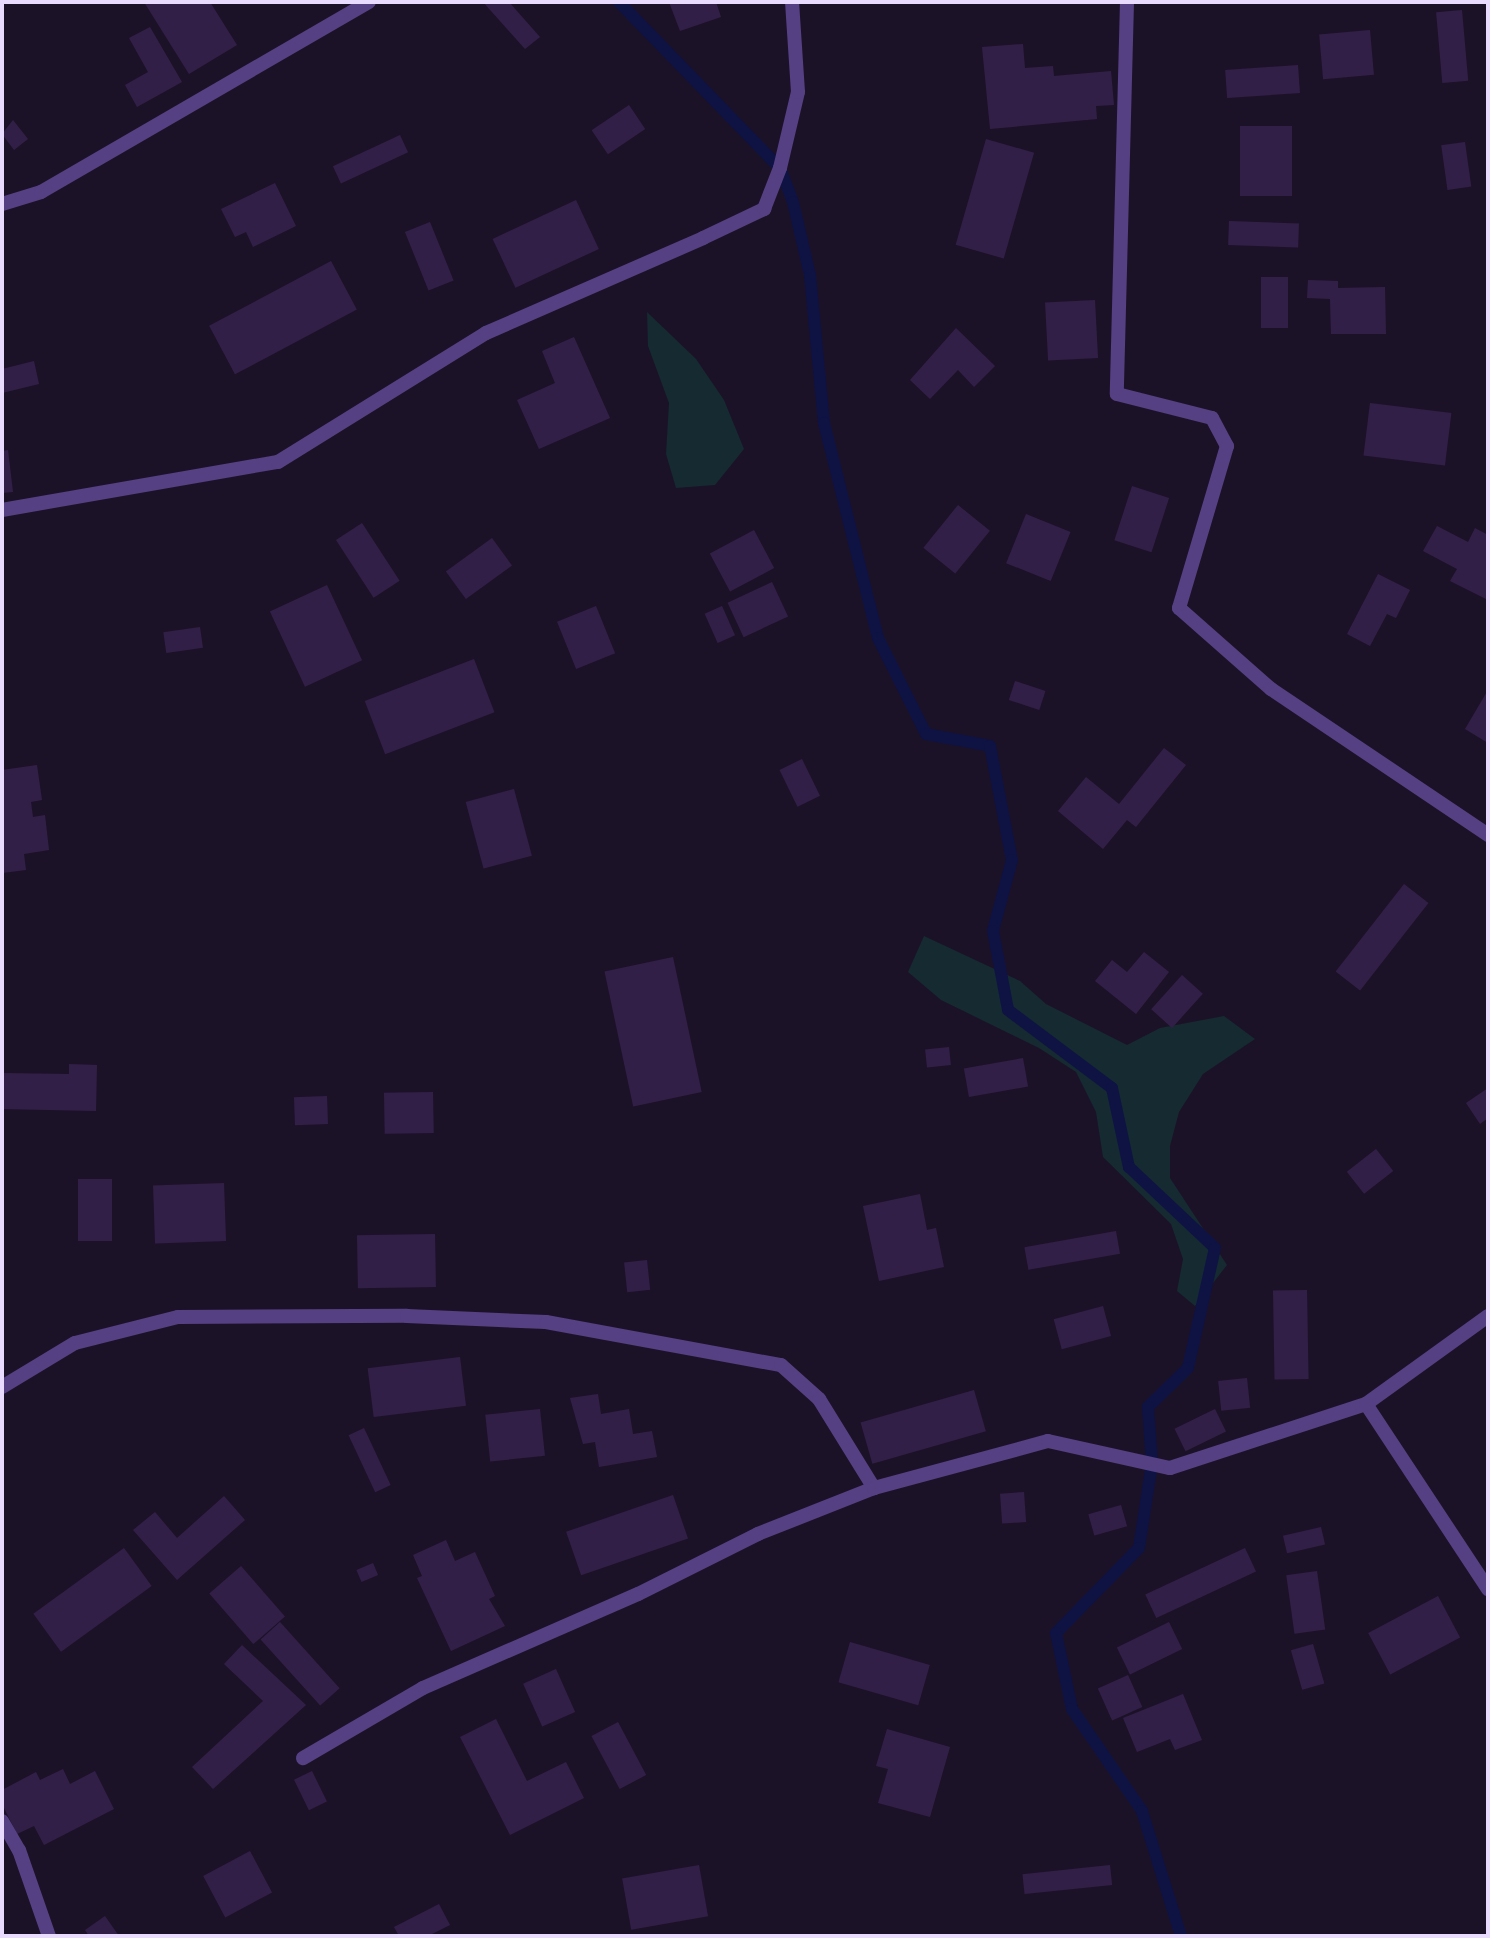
<!DOCTYPE html>
<style>
body{margin:0}
#map{position:relative;width:1490px;height:1938px;overflow:hidden;background:#1c1228;font-family:"Asap Condensed",sans-serif}
div>[style]{position:absolute}
[style*='--x']{left:calc(var(--x)*1px);top:calc(var(--y)*1px);width:calc(var(--w)*1px);rotate:calc(var(--a)*1deg)}
.green>*{inset:0;background:#152a31}
.stream>*{height:12px;margin:-6px;padding:0 6px;transform-origin:6px;border-radius:6px;background:#0e1344}
.building>*{inset:0;background:#321f47;transform-origin:0 0}
.lane>*{height:14px;margin:-7px;padding:0 7px;transform-origin:7px;border-radius:7px;background:#554083}
.street>*{height:14px;margin:-7px;padding:0 7px;transform-origin:7px;border-radius:7px;background:#554083}
span{translate:-50% -50%;white-space:nowrap;text-align:center;line-height:1.15;-webkit-text-stroke:5px #1c1228;paint-order:stroke}
.frame{position:absolute;inset:0;border:4px solid #e8dbfd;pointer-events:none}
</style>
<div id="map">
<div class="green">
<div style="clip-path:polygon(647px 312px,696px 359px,724px 400px,744px 449px,715px 485px,676px 488px,666px 454px,669px 403px,648px 346px)"></div>
<div style="clip-path:polygon(924px 936px,1020px 981px,1046px 1004px,1127px 1045px,1160px 1028px,1224px 1016px,1255px 1039px,1203px 1074px,1179px 1112px,1170px 1146px,1170px 1178px,1227px 1265px,1195px 1306px,1177px 1291px,1183px 1259px,1171px 1224px,1103px 1157px,1096px 1112px,1076px 1072px,1039px 1048px,941px 1000px,908px 972px)"></div>
</div>
<div class="stream">
<div style="--x:619;--y:2;--w:231;--a:45.9"></div>
<div style="--x:780;--y:168;--w:36;--a:69"></div>
<div style="--x:793;--y:202;--w:75;--a:76.9"></div>
<div style="--x:810;--y:275;--w:149;--a:84.6"></div>
<div style="--x:824;--y:423;--w:222;--a:75.9"></div>
<div style="--x:878;--y:638;--w:107;--a:63.4"></div>
<div style="--x:926;--y:734;--w:65;--a:10.6"></div>
<div style="--x:990;--y:746;--w:116;--a:79.1"></div>
<div style="--x:1012;--y:860;--w:73;--a:105"></div>
<div style="--x:993;--y:931;--w:80;--a:79.2"></div>
<div style="--x:1008;--y:1010;--w:130;--a:36.9"></div>
<div style="--x:1112;--y:1088;--w:81;--a:77.9"></div>
<div style="--x:1129;--y:1167;--w:118;--a:43.3"></div>
<div style="--x:1215;--y:1248;--w:123;--a:102.7"></div>
<div style="--x:1188;--y:1368;--w:56;--a:135.7"></div>
<div style="--x:1148;--y:1407;--w:56;--a:85.9"></div>
<div style="--x:1152;--y:1463;--w:86;--a:98.7"></div>
<div style="--x:1139;--y:1548;--w:119;--a:134.3"></div>
<div style="--x:1056;--y:1633;--w:78;--a:78.1"></div>
<div style="--x:1072;--y:1709;--w:124;--a:55.5"></div>
<div style="--x:1142;--y:1811;--w:131;--a:72.7"></div>
</div>
<div class="building">
<div style="clip-path:polygon(144px 2px,210px 2px,237px 45px,189px 74px)"></div>
<div style="clip-path:polygon(483px 2px,509px 2px,540px 37px,525px 49px)"></div>
<div style="clip-path:polygon(669px 2px,716px 2px,721px 17px,680px 31px)"></div>
<div style="left:1462px;top:10px;width:71px;height:26px;rotate:85deg"></div>
<div style="clip-path:polygon(150px 27px,182px 82px,137px 107px,125px 85px,148px 72px,129px 38px)"></div>
<div style="left:1370px;top:30px;width:45px;height:51px;rotate:85deg"></div>
<div style="clip-path:polygon(1023px 44px,1025px 68px,1053px 66px,1054px 76px,1111px 71px,1114px 105px,1096px 106px,1097px 119px,990px 129px,982px 47px)"></div>
<div style="left:1298px;top:65px;width:28px;height:73px;rotate:86deg"></div>
<div style="left:629px;top:105px;width:29px;height:45px;rotate:56deg"></div>
<div style="clip-path:polygon(13px 120px,28px 139px,14px 150px,2px 134px)"></div>
<div style="left:1240px;top:126px;width:52px;height:70px"></div>
<div style="left:400px;top:135px;width:19px;height:74px;rotate:65deg"></div>
<div style="left:986px;top:139px;width:50px;height:110px;rotate:16deg"></div>
<div style="left:1465px;top:142px;width:45px;height:24px;rotate:82deg"></div>
<div style="clip-path:polygon(275px 183px,296px 226px,253px 247px,246px 232px,235px 237px,221px 209px)"></div>
<div style="left:576px;top:200px;width:54px;height:92px;rotate:65deg"></div>
<div style="left:1229px;top:221px;width:70px;height:24px;rotate:2deg"></div>
<div style="left:430px;top:222px;width:63px;height:27px;rotate:68deg"></div>
<div style="left:331px;top:261px;width:55px;height:138px;rotate:62deg"></div>
<div style="left:1261px;top:277px;width:27px;height:51px"></div>
<div style="clip-path:polygon(1308px 280px,1338px 281px,1338px 288px,1385px 287px,1386px 334px,1331px 334px,1330px 299px,1307px 298px)"></div>
<div style="left:1095px;top:300px;width:58px;height:50px;rotate:87deg"></div>
<div style="clip-path:polygon(956px 328px,995px 366px,974px 387px,958px 370px,930px 399px,910px 380px)"></div>
<div style="clip-path:polygon(574px 337px,610px 418px,539px 449px,517px 400px,555px 383px,542px 351px)"></div>
<div style="clip-path:polygon(34px 361px,39px 384px,2px 393px,2px 369px)"></div>
<div style="left:1370px;top:403px;width:82px;height:53px;rotate:7deg"></div>
<div style="clip-path:polygon(8px 450px,13px 492px,2px 493px,2px 451px)"></div>
<div style="left:1132px;top:486px;width:39px;height:57px;rotate:18deg"></div>
<div style="left:958px;top:505px;width:41px;height:55px;rotate:39deg"></div>
<div style="left:1026px;top:514px;width:48px;height:53px;rotate:22deg"></div>
<div style="left:362px;top:523px;width:69px;height:31px;rotate:57deg"></div>
<div style="clip-path:polygon(1437px 526px,1468px 542px,1475px 528px,1488px 535px,1488px 600px,1450px 581px,1457px 569px,1423px 551px)"></div>
<div style="left:754px;top:530px;width:43px;height:50px;rotate:62deg"></div>
<div style="left:492px;top:538px;width:34px;height:57px;rotate:54deg"></div>
<div style="clip-path:polygon(1378px 574px,1410px 590px,1396px 618px,1387px 614px,1370px 646px,1347px 634px)"></div>
<div style="left:772px;top:582px;width:38px;height:49px;rotate:65deg"></div>
<div style="left:327px;top:585px;width:83px;height:63px;rotate:65deg"></div>
<div style="left:596px;top:606px;width:51px;height:42px;rotate:68deg"></div>
<div style="left:722px;top:606px;width:32px;height:19px;rotate:66deg"></div>
<div style="left:200px;top:627px;width:21px;height:37px;rotate:82deg"></div>
<div style="left:474px;top:659px;width:57px;height:117px;rotate:69deg"></div>
<div style="left:1015px;top:681px;width:32px;height:20px;rotate:18deg"></div>
<div style="clip-path:polygon(1488px 690px,1488px 743px,1465px 729px)"></div>
<div style="clip-path:polygon(1164px 748px,1186px 765px,1136px 827px,1127px 820px,1103px 849px,1058px 811px,1086px 777px,1119px 804px)"></div>
<div style="left:802px;top:759px;width:41px;height:25px;rotate:64deg"></div>
<div style="clip-path:polygon(37px 765px,42px 800px,31px 802px,33px 817px,45px 815px,49px 850px,24px 854px,26px 870px,2px 873px,2px 770px)"></div>
<div style="left:514px;top:789px;width:69px;height:50px;rotate:75deg"></div>
<div style="left:1404px;top:884px;width:31px;height:111px;rotate:38deg"></div>
<div style="clip-path:polygon(1144px 952px,1169px 972px,1136px 1014px,1095px 981px,1112px 960px,1127px 972px)"></div>
<div style="left:673px;top:957px;width:138px;height:70px;rotate:78deg"></div>
<div style="left:1182px;top:975px;width:28px;height:46px;rotate:42deg"></div>
<div style="left:949px;top:1047px;width:18px;height:24px;rotate:84deg"></div>
<div style="left:1023px;top:1058px;width:29px;height:60px;rotate:80deg"></div>
<div style="clip-path:polygon(69px 1064px,97px 1065px,96px 1111px,2px 1109px,2px 1073px,69px 1074px)"></div>
<div style="clip-path:polygon(1488px 1088px,1488px 1118px,1480px 1124px,1466px 1103px)"></div>
<div style="left:433px;top:1092px;width:41px;height:49px;rotate:89deg"></div>
<div style="left:327px;top:1096px;width:28px;height:33px;rotate:88deg"></div>
<div style="left:1376px;top:1149px;width:28px;height:37px;rotate:52deg"></div>
<div style="left:78px;top:1179px;width:34px;height:62px"></div>
<div style="left:224px;top:1183px;width:58px;height:71px;rotate:88deg"></div>
<div style="clip-path:polygon(920px 1194px,927px 1230px,936px 1228px,944px 1267px,879px 1281px,863px 1206px)"></div>
<div style="left:1116px;top:1231px;width:23px;height:93px;rotate:80deg"></div>
<div style="left:435px;top:1234px;width:53px;height:78px;rotate:89deg"></div>
<div style="left:647px;top:1260px;width:30px;height:23px;rotate:84deg"></div>
<div style="left:1307px;top:1290px;width:89px;height:34px;rotate:89deg"></div>
<div style="left:1103px;top:1306px;width:31px;height:51px;rotate:75deg"></div>
<div style="left:460px;top:1357px;width:49px;height:93px;rotate:83deg"></div>
<div style="left:1247px;top:1378px;width:30px;height:29px;rotate:84deg"></div>
<div style="left:974px;top:1390px;width:43px;height:118px;rotate:74deg"></div>
<div style="clip-path:polygon(598px 1394px,601px 1414px,629px 1409px,633px 1434px,652px 1431px,657px 1457px,599px 1467px,595px 1442px,583px 1444px,570px 1398px)"></div>
<div style="left:540px;top:1409px;width:47px;height:55px;rotate:84deg"></div>
<div style="left:1215px;top:1409px;width:25px;height:45px;rotate:64deg"></div>
<div style="left:364px;top:1428px;width:63px;height:17px;rotate:65deg"></div>
<div style="left:1024px;top:1492px;width:30px;height:24px;rotate:86deg"></div>
<div style="left:673px;top:1495px;width:46px;height:113px;rotate:71deg"></div>
<div style="clip-path:polygon(224px 1496px,245px 1520px,177px 1580px,133px 1530px,155px 1512px,177px 1538px)"></div>
<div style="left:1121px;top:1505px;width:22px;height:34px;rotate:74deg"></div>
<div style="left:1321px;top:1527px;width:18px;height:39px;rotate:77deg"></div>
<div style="clip-path:polygon(446px 1540px,455px 1561px,475px 1552px,495px 1596px,489px 1599px,505px 1626px,451px 1651px,417px 1578px,422px 1576px,413px 1555px)"></div>
<div style="left:124px;top:1548px;width:47px;height:112px;rotate:54deg"></div>
<div style="left:1245px;top:1548px;width:26px;height:110px;rotate:65deg"></div>
<div style="left:373px;top:1563px;width:13px;height:18px;rotate:67deg"></div>
<div style="left:241px;top:1566px;width:67px;height:42px;rotate:49deg"></div>
<div style="left:1317px;top:1571px;width:59px;height:31px;rotate:82deg"></div>
<div style="left:1438px;top:1596px;width:47px;height:79px;rotate:62deg"></div>
<div style="left:280px;top:1622px;width:89px;height:26px;rotate:48deg"></div>
<div style="left:1169px;top:1622px;width:30px;height:58px;rotate:64deg"></div>
<div style="left:850px;top:1642px;width:83px;height:42px;rotate:16deg"></div>
<div style="left:1313px;top:1644px;width:41px;height:23px;rotate:74deg"></div>
<div style="clip-path:polygon(242px 1645px,306px 1705px,213px 1789px,192px 1767px,263px 1701px,224px 1664px)"></div>
<div style="left:556px;top:1669px;width:47px;height:36px;rotate:66deg"></div>
<div style="left:1128px;top:1675px;width:35px;height:33px;rotate:66deg"></div>
<div style="clip-path:polygon(1183px 1694px,1202px 1740px,1175px 1750px,1170px 1739px,1137px 1752px,1123px 1718px)"></div>
<div style="clip-path:polygon(496px 1719px,527px 1781px,566px 1762px,584px 1798px,510px 1835px,460px 1737px)"></div>
<div style="left:618px;top:1722px;width:60px;height:30px;rotate:62deg"></div>
<div style="clip-path:polygon(887px 1729px,950px 1747px,930px 1817px,878px 1803px,888px 1769px,876px 1766px)"></div>
<div style="clip-path:polygon(63px 1769px,70px 1784px,95px 1771px,114px 1809px,44px 1845px,34px 1826px,17px 1834px,2px 1804px,2px 1790px,36px 1772px,40px 1780px)"></div>
<div style="left:312px;top:1771px;width:34px;height:20px;rotate:64deg"></div>
<div style="left:250px;top:1851px;width:47px;height:53px;rotate:62deg"></div>
<div style="left:699px;top:1865px;width:52px;height:78px;rotate:80deg"></div>
<div style="left:1110px;top:1865px;width:20px;height:88px;rotate:84deg"></div>
<div style="clip-path:polygon(439px 1904px,450px 1925px,428px 1936px,399px 1936px,394px 1927px)"></div>
<div style="clip-path:polygon(105px 1916px,119px 1936px,89px 1936px,85px 1930px)"></div>
</div>
<div class="lane">
<div style="--x:2;--y:204;--w:41;--a:-17.1"></div>
<div style="--x:41;--y:192;--w:379;--a:-30.1"></div>
<div style="--x:703;--y:238;--w:68;--a:-25.4"></div>
<div style="--x:764;--y:209;--w:44;--a:-68.7"></div>
<div style="--x:780;--y:168;--w:78;--a:-76.7"></div>
<div style="--x:798;--y:92;--w:90;--a:-93.8"></div>
</div>
<div class="street">
<div style="--x:1127;--y:2;--w:392;--a:91.5"></div>
<div style="--x:1117;--y:394;--w:98;--a:14.2"></div>
<div style="--x:1212;--y:418;--w:32;--a:62"></div>
<div style="--x:1227;--y:446;--w:169;--a:106.5"></div>
<div style="--x:1179;--y:608;--w:123;--a:41.4"></div>
<div style="--x:1271;--y:689;--w:262;--a:33.9"></div>
<div style="--x:2;--y:510;--w:280;--a:-9.9"></div>
<div style="--x:278;--y:462;--w:245;--a:-31.8"></div>
<div style="--x:486;--y:333;--w:237;--a:-23.6"></div>
<div style="--x:2;--y:1387;--w:85;--a:-31.1"></div>
<div style="--x:75;--y:1343;--w:106;--a:-14.2"></div>
<div style="--x:178;--y:1317;--w:229;--a:-0.3"></div>
<div style="--x:407;--y:1316;--w:139;--a:2.5"></div>
<div style="--x:546;--y:1322;--w:239;--a:10.4"></div>
<div style="--x:781;--y:1365;--w:51;--a:41.8"></div>
<div style="--x:819;--y:1399;--w:105;--a:58.3"></div>
<div style="--x:874;--y:1488;--w:125;--a:158.4"></div>
<div style="--x:758;--y:1534;--w:134;--a:153.4"></div>
<div style="--x:638;--y:1594;--w:235;--a:156.4"></div>
<div style="--x:423;--y:1688;--w:139;--a:149.7"></div>
<div style="--x:1366;--y:1404;--w:222;--a:56.6"></div>
<div style="--x:874;--y:1488;--w:180;--a:-15.1"></div>
<div style="--x:1048;--y:1441;--w:125;--a:12.5"></div>
<div style="--x:1170;--y:1468;--w:206;--a:-18.1"></div>
<div style="--x:1366;--y:1404;--w:150;--a:-35.8"></div>
<div style="--x:2;--y:1821;--w:34;--a:60"></div>
<div style="--x:19;--y:1850;--w:91;--a:70.8"></div>
</div>
<div class="frame"></div>
</div>
